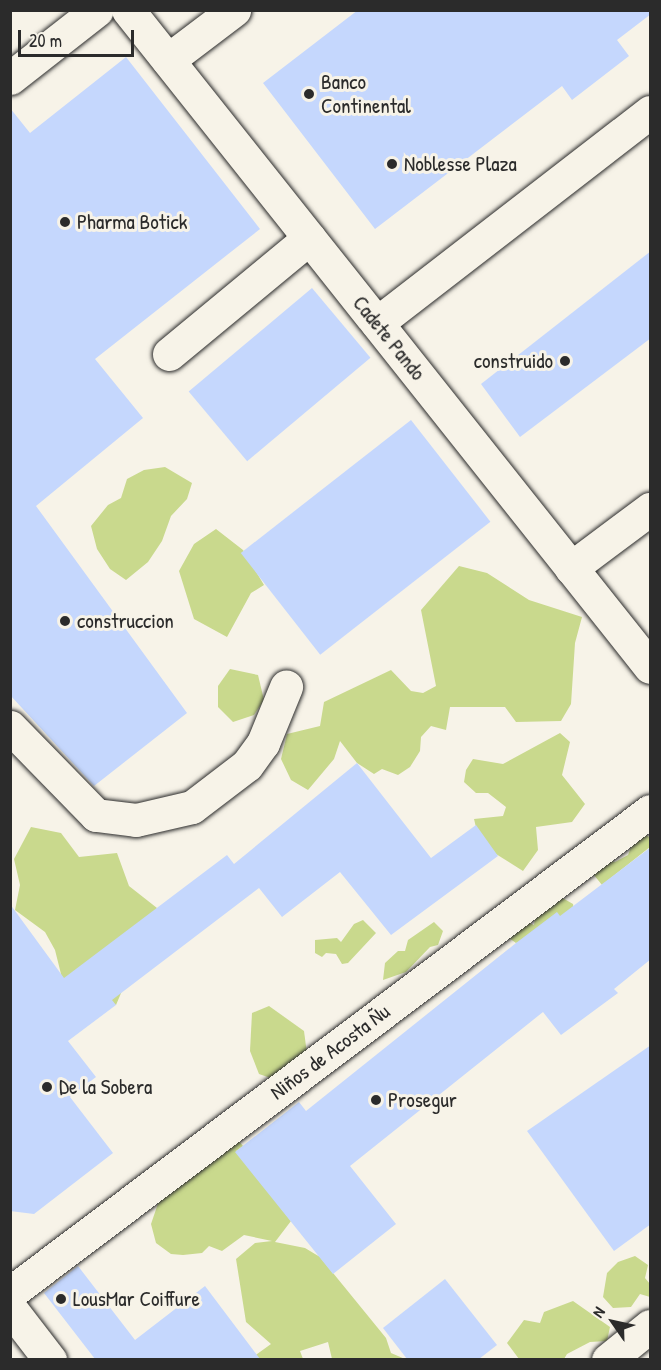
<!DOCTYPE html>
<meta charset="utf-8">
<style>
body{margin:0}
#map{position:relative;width:661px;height:1370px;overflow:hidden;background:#f7f3e8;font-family:"Patrick Hand",sans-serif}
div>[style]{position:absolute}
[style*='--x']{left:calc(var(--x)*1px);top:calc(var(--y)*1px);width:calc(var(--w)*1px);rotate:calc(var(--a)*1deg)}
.green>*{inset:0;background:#c9d98d}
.building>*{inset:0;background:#c5d7fd;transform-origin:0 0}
.roads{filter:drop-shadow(0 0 2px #2b2b2b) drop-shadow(0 0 2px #2b2b2b)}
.minor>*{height:33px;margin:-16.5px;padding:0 16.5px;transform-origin:16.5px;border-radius:16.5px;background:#f7f3e8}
.dots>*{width:16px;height:16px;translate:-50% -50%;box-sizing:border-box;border:3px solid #f7f3e8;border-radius:50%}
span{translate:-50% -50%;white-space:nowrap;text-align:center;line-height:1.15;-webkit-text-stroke:6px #f7f3e8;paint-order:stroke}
.poi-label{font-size:21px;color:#2b2b2b}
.left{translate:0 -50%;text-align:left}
.right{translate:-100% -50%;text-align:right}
.street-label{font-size:21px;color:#2b2b2b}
.frame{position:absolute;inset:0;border:12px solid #2b2b2b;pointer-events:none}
.north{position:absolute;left:583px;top:1292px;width:60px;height:60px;-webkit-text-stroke:4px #f7f3e8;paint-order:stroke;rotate:304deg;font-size:16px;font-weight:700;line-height:24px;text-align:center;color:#2b2b2b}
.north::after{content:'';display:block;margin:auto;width:21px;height:27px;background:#2b2b2b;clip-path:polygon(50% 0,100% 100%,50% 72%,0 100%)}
.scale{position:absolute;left:18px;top:30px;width:116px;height:27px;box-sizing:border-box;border:3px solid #2b2b2b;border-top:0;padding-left:8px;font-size:18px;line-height:21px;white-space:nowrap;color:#2b2b2b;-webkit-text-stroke:4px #f7f3e8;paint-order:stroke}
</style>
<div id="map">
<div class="green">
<div style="clip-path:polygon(165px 467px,192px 483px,187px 499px,171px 516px,162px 541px,148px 562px,126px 580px,110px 569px,97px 549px,91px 526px,108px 505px,121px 498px,127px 479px,144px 470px)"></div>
<div style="clip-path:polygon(216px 529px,243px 550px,264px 585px,251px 593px,227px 637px,194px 619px,179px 571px,194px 544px)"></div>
<div style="clip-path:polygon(459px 566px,487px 573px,529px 600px,582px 617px,575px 643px,571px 704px,561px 721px,516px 722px,505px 707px,450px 707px,446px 730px,431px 726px,421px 737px,420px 751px,410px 767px,398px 775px,382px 769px,374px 774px,357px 763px,340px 741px,334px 759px,308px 790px,291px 780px,281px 759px,287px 734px,320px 726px,324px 702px,391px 670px,411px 691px,423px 693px,436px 686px,421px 610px)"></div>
<div style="clip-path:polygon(230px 669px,258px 675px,264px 700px,254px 715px,233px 722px,218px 707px,218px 686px)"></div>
<div style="clip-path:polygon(560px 733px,570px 742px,562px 775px,585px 804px,572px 822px,536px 827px,538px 850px,523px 871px,480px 844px,474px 819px,503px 816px,506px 807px,488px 793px,476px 793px,464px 782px,466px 770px,473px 759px,503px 764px)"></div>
<div style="clip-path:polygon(31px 827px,61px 833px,79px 857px,117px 853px,129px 886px,157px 908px,116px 1005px,63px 982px,55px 950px,45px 932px,15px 910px,20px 885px,14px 859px)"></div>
<div style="clip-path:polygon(644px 833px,650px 838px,650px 847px,602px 885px,594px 875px,597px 865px,604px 859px,615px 862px,628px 855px,633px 842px)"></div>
<div style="clip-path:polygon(559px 896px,573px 904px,575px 917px,516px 943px,505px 935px,524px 920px,534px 925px,535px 918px)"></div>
<div style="clip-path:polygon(363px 920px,376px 933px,348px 963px,342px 964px,336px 954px,326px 953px,322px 957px,315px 953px,315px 940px,337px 938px,341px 942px,354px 924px)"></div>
<div style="clip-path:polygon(434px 922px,443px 931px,438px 945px,430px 947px,406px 972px,383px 980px,385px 963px,398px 951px,405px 951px,408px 940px)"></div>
<div style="clip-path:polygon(269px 1006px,304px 1031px,309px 1069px,288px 1084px,259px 1074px,250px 1051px,252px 1013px)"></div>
<div style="clip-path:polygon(238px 1140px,243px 1146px,236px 1151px,291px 1221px,275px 1242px,305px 1248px,320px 1257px,386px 1338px,391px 1353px,405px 1359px,332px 1359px,328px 1342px,300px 1351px,303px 1359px,250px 1359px,271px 1344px,246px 1322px,236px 1259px,255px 1243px,272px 1241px,244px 1235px,222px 1251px,209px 1246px,202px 1253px,183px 1255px,171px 1254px,156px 1243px,151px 1224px,165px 1183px)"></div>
<div style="clip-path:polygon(635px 1256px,648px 1265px,645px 1278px,650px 1284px,650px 1297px,640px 1294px,631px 1307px,613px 1308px,603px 1297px,607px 1273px,618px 1262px)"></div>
<div style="clip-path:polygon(573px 1301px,610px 1327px,607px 1341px,590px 1342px,567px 1354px,564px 1359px,519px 1359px,507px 1343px,524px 1320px,540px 1323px,544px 1312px)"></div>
</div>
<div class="building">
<div style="clip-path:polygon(358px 10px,651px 10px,651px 14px,617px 40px,629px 56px,572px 100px,562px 86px,375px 229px,263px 83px)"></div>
<div style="clip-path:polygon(126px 57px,260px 229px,95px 359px,143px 418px,36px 506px,187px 713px,94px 786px,10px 695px,10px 108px,30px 133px)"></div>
<div style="clip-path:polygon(651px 251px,651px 338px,520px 437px,481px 384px)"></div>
<div style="left:312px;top:288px;width:91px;height:161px;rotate:50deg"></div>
<div style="left:411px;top:420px;width:129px;height:216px;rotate:52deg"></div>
<div style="clip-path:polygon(357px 763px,431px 858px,476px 825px,498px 856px,391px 935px,340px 872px,282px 917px,259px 888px,112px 1000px,116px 1005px,68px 1041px,96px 1077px,70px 1097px,113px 1153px,34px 1214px,10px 1211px,10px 904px,64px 978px,227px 855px,234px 864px)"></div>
<div style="clip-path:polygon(651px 847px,651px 959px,614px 989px,618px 993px,561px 1035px,543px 1012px,350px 1166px,396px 1224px,333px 1274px,235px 1152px,299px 1102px,306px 1111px,516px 943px,557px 912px,560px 916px)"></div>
<div style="clip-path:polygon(651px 1045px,651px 1224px,614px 1251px,527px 1131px)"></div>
<div style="clip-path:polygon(78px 1266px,135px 1340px,205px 1286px,260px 1359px,95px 1359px,44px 1293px)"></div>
<div style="clip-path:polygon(445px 1279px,497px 1345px,479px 1359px,407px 1359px,383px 1328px)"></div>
</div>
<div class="roads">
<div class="minor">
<div style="--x:128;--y:10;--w:839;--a:51.53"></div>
<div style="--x:168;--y:60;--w:83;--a:-37.1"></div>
<div style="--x:10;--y:78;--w:110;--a:-38"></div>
<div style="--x:377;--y:323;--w:345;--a:-37.7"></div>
<div style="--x:169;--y:354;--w:182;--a:-39.6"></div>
<div style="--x:571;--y:568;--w:99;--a:-36.8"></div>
<div style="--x:10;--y:727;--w:123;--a:45.7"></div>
<div style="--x:96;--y:815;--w:40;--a:7.1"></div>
<div style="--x:136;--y:820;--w:57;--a:-13.1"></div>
<div style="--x:192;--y:807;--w:69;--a:-37.4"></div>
<div style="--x:247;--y:765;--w:27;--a:-54"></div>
<div style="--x:263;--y:743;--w:61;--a:-67.7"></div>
<div style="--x:10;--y:1293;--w:801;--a:-36.98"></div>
<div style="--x:10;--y:1308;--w:66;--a:52.4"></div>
<div style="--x:608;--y:1360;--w:54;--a:-39"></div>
</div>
</div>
<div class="dots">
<div style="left:309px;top:94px;background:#2b2b2b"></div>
<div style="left:392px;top:164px;background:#2b2b2b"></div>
<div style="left:65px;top:222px;background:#2b2b2b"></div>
<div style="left:565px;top:361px;background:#2b2b2b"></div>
<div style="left:65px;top:621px;background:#2b2b2b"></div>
<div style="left:47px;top:1087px;background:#2b2b2b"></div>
<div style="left:376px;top:1100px;background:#2b2b2b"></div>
<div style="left:61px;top:1299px;background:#2b2b2b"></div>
</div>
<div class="poi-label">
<span class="left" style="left:321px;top:94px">Banco<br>Continental</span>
<span class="left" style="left:404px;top:164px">Noblesse Plaza</span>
<span class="left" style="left:77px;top:222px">Pharma Botick</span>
<span class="right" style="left:553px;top:361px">construido</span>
<span class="left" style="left:77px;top:621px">construccion</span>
<span class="left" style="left:59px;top:1087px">De la Sobera</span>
<span class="left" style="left:388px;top:1100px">Prosegur</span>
<span class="left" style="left:73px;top:1299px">LousMar Coiffure</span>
</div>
<div class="street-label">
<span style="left:389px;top:338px;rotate:51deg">Cadete Pando</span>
<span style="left:330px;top:1052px;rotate:-37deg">Niños de Acosta Ñu</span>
</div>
<div class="frame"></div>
<div class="north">N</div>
<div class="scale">20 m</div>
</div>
